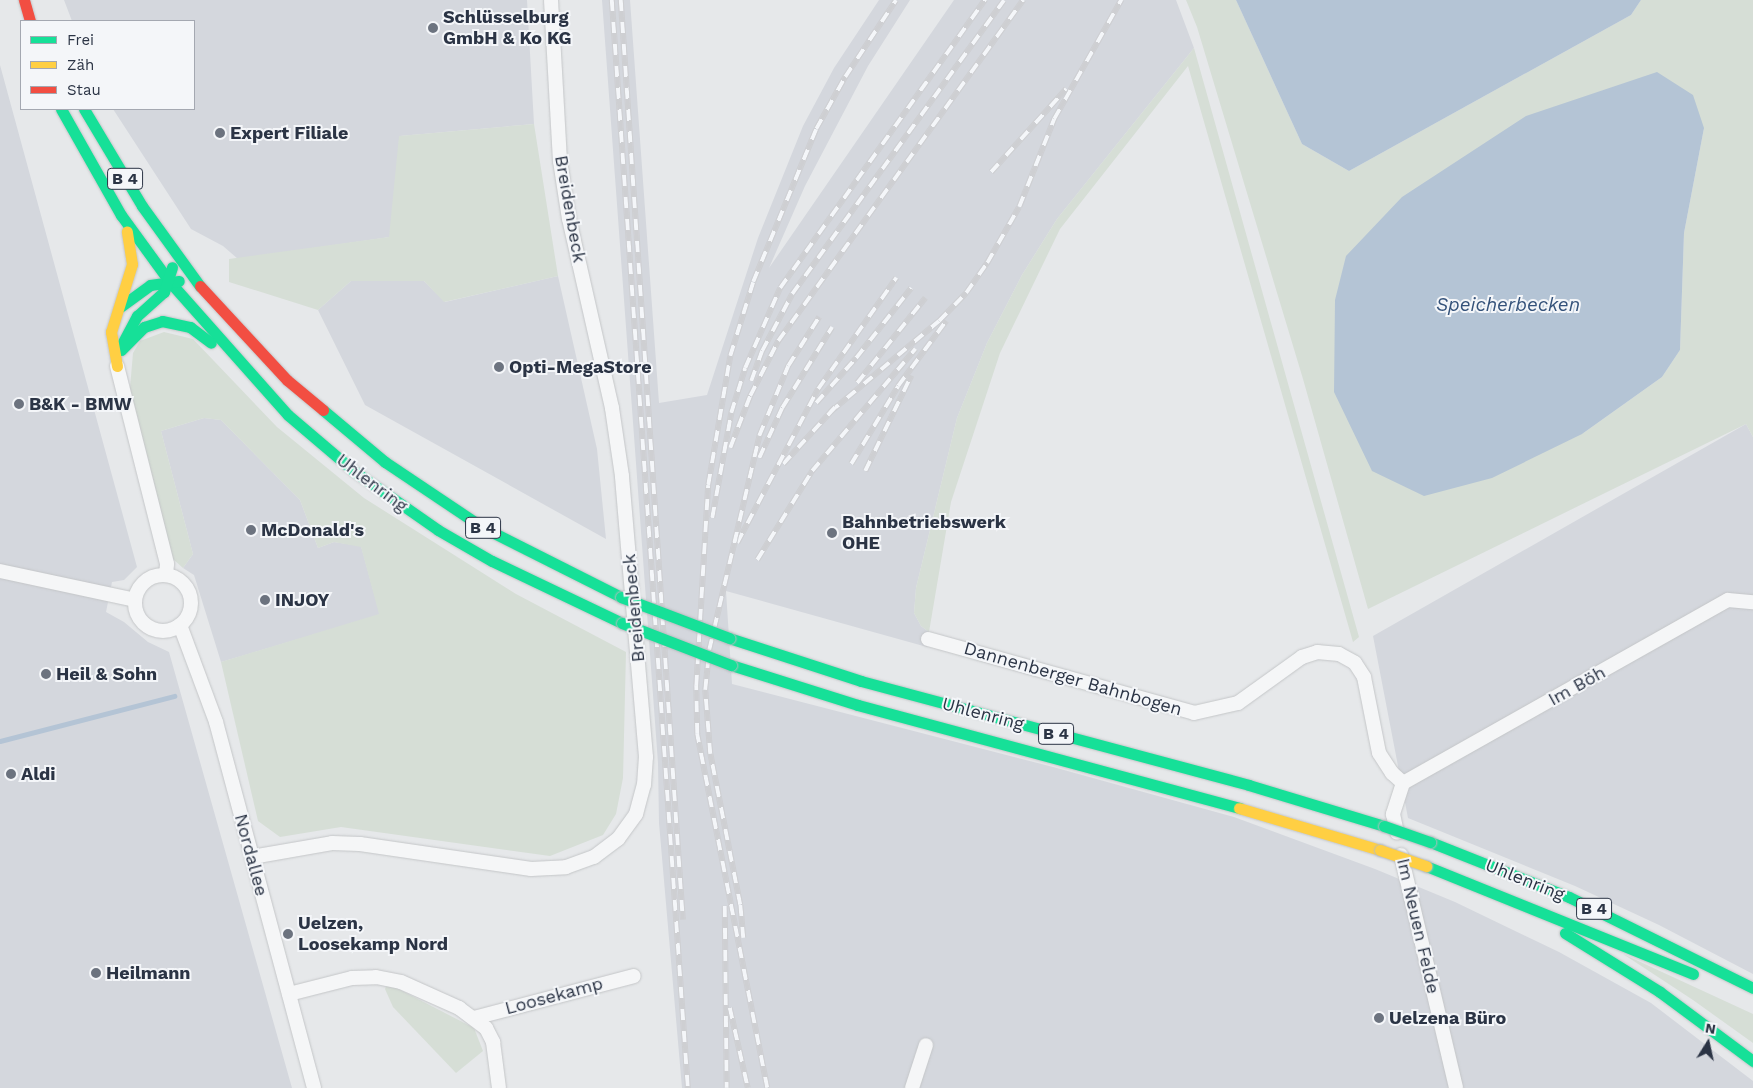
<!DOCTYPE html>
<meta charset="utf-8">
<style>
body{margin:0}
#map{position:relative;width:1753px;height:1088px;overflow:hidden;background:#e6e8ea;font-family:"Work Sans",sans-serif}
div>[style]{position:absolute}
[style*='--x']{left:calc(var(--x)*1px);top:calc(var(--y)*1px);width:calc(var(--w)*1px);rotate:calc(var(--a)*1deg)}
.built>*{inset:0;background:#d4d7dd}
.green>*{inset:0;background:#d6ded6}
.water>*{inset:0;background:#b4c4d5}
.stream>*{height:4.5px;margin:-2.25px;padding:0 2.25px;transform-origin:2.25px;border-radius:2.25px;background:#b4c4d5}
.roads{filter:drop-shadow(0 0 1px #c4c6c8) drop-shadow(0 0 1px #c4c6c8)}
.street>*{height:14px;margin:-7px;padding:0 7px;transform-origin:7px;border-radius:7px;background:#f5f6f7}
.street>.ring{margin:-7px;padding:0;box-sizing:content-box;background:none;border:14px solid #f5f6f7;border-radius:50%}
.fast>*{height:11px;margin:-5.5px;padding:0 5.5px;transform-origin:5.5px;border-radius:5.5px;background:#16e098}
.slow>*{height:11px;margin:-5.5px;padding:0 5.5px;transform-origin:5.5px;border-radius:5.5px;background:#ffcf43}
.jam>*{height:11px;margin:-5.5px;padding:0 5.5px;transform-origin:5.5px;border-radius:5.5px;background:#f24e42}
.rail>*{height:5.5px;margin-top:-2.75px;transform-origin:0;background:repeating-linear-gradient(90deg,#f4f6f9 0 11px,#cecfd2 0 22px);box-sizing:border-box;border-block:1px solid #cecfd2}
.bridges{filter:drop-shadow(0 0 1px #b8bbbf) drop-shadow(0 0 1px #b8bbbf)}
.fast-bridge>*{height:11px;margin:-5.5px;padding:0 5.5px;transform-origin:5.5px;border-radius:5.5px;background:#16e098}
.slow-bridge>*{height:11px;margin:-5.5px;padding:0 5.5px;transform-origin:5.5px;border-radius:5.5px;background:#ffcf43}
.dots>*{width:14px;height:14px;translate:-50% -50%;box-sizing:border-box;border:2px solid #f4f6f9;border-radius:50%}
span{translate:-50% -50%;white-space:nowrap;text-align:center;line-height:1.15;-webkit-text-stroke:4px #f4f6f9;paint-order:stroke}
.shield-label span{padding:1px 4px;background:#f4f6f9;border:1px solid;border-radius:4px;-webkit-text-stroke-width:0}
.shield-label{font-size:16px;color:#2b3445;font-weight:700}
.poi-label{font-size:18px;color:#2b3445;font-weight:700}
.left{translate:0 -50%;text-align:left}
.street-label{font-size:18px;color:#2b3445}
.water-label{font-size:19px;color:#34527a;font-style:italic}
.legend{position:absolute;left:20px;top:20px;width:175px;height:90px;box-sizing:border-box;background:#f4f6f9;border:1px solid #a4a8b1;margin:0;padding:6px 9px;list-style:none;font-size:15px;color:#2b3445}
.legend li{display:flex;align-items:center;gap:10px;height:25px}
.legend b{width:25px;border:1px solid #a4a8b1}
.north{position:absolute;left:1683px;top:1018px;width:50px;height:50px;-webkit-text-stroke:4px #f4f6f9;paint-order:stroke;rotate:10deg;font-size:14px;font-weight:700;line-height:20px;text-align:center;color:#2b3445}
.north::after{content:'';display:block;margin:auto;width:18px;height:22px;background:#2b3445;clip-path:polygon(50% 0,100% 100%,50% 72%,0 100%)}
</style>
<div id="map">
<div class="built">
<div style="clip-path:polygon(64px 0,527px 0,534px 124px,400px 136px,390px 237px,238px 259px,223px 246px,191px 229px,113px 109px,194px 109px,194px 21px,72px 21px)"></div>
<div style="clip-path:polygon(602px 0,630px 0,659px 403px,707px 395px,758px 238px,803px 126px,834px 68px,879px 0,910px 0,868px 66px,805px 186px,769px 268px,954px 0,1176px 0,1194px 48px,1057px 219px,1022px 275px,987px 343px,957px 418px,916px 588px,914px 613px,921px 626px,929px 632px,927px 647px,726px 591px,732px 684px,1053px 767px,1234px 817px,1375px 869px,1455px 902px,1559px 952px,1651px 1003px,1753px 1081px,1753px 1088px,682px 1088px,659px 823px,658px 763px)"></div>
<div style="clip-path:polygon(0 65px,137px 567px,124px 580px,112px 582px,106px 612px,124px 622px,148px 642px,169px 652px,292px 1088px,0 1088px)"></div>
<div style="clip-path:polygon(558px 276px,597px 449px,606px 539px,365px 405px,318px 310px,351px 281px,424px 281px,445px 302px)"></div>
<div style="clip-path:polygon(204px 418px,221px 420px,300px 500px,318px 548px,334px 542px,361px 546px,380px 615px,221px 662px,194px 575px,183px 568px,193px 554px,161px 431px)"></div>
<div style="clip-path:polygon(1746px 424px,1753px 437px,1753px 974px,1659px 925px,1575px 886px,1408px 818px,1373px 636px)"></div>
</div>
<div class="green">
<div style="clip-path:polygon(evenodd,1186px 0,1236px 0,1302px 144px,1349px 171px,1631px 15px,1641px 0,1753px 0,1753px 437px,1746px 424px,1368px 609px,1303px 379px,1197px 27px,1186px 0,1704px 128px,1684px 233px,1680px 350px,1662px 377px,1582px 434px,1704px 128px)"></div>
<div style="clip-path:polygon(1194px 48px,1359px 637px,1353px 642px,1188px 66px,1060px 229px,1000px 353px,951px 502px,929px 632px,921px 626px,914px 613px,916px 588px,957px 418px,987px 343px,1022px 275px,1057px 219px)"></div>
<div style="clip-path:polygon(534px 124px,558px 276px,444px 302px,424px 281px,351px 281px,318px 310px,229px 282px,229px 259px,389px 237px,399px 136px)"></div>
<div style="clip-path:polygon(164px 332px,193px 339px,277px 427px,364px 498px,516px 594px,626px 652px,623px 778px,616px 814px,603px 835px,550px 856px,341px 827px,280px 837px,258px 821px,221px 662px,379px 614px,361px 547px,334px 542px,318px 548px,300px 500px,221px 420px,204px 418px,161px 431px,193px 554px,183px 568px,173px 559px,130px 388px,133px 353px,140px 341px)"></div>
<div style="clip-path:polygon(1623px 954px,1753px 1014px,1753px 1043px,1693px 1000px)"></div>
<div style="clip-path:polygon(387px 983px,474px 1028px,483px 1051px,456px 1073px,393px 1007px,385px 989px)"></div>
</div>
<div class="water">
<div style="clip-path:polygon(1236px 0,1641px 0,1631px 15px,1349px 171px,1302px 144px)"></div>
<div style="clip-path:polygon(1657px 72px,1693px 95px,1704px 128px,1684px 233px,1680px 350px,1662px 377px,1582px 434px,1492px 478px,1424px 496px,1372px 471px,1334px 392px,1335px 300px,1346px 256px,1402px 197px,1526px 116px)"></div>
</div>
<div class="stream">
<div style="--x:0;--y:741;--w:180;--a:-14.5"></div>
</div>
<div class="roads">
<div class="street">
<div style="--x:117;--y:366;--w:204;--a:75.8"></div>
<div style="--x:167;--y:564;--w:11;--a:95"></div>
<div style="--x:0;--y:571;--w:138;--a:12.1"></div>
<div class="ring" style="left:135px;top:575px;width:42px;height:42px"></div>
<div style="--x:180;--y:625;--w:103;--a:69.6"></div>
<div style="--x:216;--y:722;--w:379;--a:75"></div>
<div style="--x:928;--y:639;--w:276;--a:15.5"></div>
<div style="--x:1194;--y:713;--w:45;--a:-12.8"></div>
<div style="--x:1238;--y:703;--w:79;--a:-35.7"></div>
<div style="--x:1302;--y:657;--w:16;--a:-18"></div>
<div style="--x:1317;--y:652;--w:22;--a:5"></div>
<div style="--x:1339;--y:654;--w:18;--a:29"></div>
<div style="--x:1355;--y:663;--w:17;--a:57"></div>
<div style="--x:1364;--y:677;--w:77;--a:78.8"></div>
<div style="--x:1379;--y:753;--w:24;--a:57"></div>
<div style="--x:1392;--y:773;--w:15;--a:42"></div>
<div style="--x:1403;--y:783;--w:33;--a:108"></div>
<div style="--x:1393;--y:814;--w:19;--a:78"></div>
<div style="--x:1403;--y:783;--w:373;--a:-29.4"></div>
<div style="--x:1728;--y:600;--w:25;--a:5"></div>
<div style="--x:1401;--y:855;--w:239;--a:76.7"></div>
<div style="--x:252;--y:857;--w:81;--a:-9.9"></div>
<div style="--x:332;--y:843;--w:28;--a:2"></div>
<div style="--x:360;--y:844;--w:173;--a:8.3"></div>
<div style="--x:531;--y:869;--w:35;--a:-3"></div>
<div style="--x:566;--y:867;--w:30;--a:-20"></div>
<div style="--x:594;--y:857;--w:30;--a:-37"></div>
<div style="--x:618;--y:839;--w:31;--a:-54"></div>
<div style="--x:636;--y:814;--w:30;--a:-75"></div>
<div style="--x:644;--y:785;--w:28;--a:-86"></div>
<div style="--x:646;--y:757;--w:282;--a:-94.9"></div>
<div style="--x:622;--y:476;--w:69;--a:-98.4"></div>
<div style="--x:612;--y:408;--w:194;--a:-102.8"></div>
<div style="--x:569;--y:219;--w:59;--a:-98.8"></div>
<div style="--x:560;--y:161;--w:161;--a:-93.2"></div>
<div style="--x:289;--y:994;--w:65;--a:-14.3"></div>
<div style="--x:352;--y:978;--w:24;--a:-2"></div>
<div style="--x:376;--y:977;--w:25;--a:11"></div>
<div style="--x:401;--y:982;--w:64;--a:24.1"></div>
<div style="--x:459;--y:1008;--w:34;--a:37"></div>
<div style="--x:486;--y:1028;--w:16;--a:63"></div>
<div style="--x:493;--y:1042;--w:46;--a:82.6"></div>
<div style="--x:474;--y:1018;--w:165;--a:-14.7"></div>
<div style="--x:912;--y:1088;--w:45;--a:-72"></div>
</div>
<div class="fast">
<div style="--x:61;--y:109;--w:122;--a:60.5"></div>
<div style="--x:121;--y:215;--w:82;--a:54"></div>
<div style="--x:84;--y:109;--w:113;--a:59.1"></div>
<div style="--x:142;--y:206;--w:99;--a:54.1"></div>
<div style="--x:169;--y:281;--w:179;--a:48.4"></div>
<div style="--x:288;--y:415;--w:88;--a:40.4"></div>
<div style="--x:355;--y:472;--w:101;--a:34.9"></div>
<div style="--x:438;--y:530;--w:62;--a:29.9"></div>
<div style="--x:492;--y:561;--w:144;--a:25.5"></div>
<div style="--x:120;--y:307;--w:37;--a:-36"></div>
<div style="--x:150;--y:285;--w:29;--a:-8"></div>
<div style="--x:123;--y:342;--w:30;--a:-62"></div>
<div style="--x:137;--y:316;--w:36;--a:-42"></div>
<div style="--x:164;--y:292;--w:26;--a:-72"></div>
<div style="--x:121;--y:350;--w:33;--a:-45"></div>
<div style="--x:144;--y:327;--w:19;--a:-18"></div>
<div style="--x:162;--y:321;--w:29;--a:12"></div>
<div style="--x:190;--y:327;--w:26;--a:37"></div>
<div style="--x:323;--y:410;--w:81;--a:40"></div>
<div style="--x:385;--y:462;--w:117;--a:33.8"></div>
<div style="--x:482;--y:527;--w:156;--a:26.7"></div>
<div style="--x:729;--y:638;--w:139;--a:18"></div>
<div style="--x:861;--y:681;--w:402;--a:15"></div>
<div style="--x:1249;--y:785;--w:141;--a:16.9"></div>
<div style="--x:731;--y:665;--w:133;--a:17.5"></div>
<div style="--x:858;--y:705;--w:395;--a:15.1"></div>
<div style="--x:1430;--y:842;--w:149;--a:21.6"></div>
<div style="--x:1569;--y:897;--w:205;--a:26.3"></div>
<div style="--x:1426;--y:866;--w:288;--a:22"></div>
<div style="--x:1565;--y:933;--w:112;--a:31.8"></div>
<div style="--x:1660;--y:992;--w:116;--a:36.6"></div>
</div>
<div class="slow">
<div style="--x:117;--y:366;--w:35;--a:-100"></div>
<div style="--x:111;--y:332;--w:71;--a:-72.8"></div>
<div style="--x:132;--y:264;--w:33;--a:-99"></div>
<div style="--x:1239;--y:808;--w:147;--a:16.6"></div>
</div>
<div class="jam">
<div style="--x:24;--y:0;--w:22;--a:74"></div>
<div style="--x:200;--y:286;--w:128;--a:47.2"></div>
<div style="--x:287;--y:380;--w:47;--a:39.8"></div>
</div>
</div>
<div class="rail">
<div style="--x:612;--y:0;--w:1091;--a:86"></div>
<div style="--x:621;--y:0;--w:922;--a:86.14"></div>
<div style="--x:991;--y:172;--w:112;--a:-47.9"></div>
<div style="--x:751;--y:381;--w:32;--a:-70"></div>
<div style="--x:762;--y:351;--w:64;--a:-62.2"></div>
<div style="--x:792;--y:294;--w:362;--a:-54.2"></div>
<div style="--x:857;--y:383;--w:109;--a:-51.3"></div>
<div style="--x:816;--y:403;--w:60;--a:-48.4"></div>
<div style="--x:856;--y:358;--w:89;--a:-51.8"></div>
<div style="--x:830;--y:412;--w:142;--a:-39.9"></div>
<div style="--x:939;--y:321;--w:39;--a:-46"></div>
<div style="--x:966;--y:293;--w:37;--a:-55"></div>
<div style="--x:987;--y:263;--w:64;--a:-60.3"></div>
<div style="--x:1019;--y:207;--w:95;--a:-68.3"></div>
<div style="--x:1054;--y:119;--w:137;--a:-60.6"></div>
<div style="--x:730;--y:448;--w:56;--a:-69"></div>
<div style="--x:750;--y:396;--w:62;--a:-63"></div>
<div style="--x:778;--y:341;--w:420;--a:-54.3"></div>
<div style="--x:759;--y:458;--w:55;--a:-65.3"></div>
<div style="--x:782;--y:408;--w:95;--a:-58.3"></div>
<div style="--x:783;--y:464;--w:77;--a:-47.6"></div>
<div style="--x:851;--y:464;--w:91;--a:-58.9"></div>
<div style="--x:898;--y:386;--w:81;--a:-53.6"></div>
<div style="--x:865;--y:471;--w:106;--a:-64.2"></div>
<div style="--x:712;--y:518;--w:107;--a:-79.7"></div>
<div style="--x:731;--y:413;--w:47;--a:-72.7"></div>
<div style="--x:745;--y:368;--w:87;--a:-66.4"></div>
<div style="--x:780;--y:288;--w:354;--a:-54.6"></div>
<div style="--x:737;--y:543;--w:174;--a:-62.3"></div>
<div style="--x:818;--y:389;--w:136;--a:-54.9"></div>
<div style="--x:757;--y:560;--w:105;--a:-58.3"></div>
<div style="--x:812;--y:471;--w:160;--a:-49.8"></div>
<div style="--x:725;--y:906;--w:182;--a:89.4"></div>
<div style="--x:743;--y:938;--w:33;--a:-95"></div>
<div style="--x:740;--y:905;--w:154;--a:-101.2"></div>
<div style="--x:710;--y:754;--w:64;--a:-94.5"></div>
<div style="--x:705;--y:690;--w:40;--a:-84.3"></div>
<div style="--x:709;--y:650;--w:220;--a:-76.8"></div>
<div style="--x:759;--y:436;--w:76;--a:-67.5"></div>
<div style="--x:788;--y:366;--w:58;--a:-57.7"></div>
<div style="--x:730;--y:1008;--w:82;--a:77.3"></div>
<div style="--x:767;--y:1088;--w:361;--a:-101.2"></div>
<div style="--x:697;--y:734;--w:48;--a:-91.2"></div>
<div style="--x:696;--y:686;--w:201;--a:-86.6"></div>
<div style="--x:708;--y:485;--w:131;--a:-80.3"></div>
<div style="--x:730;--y:356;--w:77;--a:-72.7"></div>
<div style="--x:753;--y:282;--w:165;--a:-67.6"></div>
<div style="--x:816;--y:129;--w:60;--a:-60.9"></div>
<div style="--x:845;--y:77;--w:92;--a:-56.5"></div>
</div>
<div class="bridges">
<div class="fast-bridge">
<div style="--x:621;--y:597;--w:116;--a:20.8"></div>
<div style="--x:622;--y:623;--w:117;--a:21.1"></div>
<div style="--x:1384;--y:826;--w:49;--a:19.2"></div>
</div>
<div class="slow-bridge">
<div style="--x:1380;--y:850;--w:49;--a:19.2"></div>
</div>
</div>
<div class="dots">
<div style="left:433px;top:28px;background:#6c737f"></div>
<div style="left:220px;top:133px;background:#6c737f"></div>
<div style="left:499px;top:367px;background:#6c737f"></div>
<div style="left:19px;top:404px;background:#6c737f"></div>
<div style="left:251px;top:530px;background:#6c737f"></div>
<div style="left:832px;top:533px;background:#6c737f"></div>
<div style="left:265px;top:600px;background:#6c737f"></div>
<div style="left:46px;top:674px;background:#6c737f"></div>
<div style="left:11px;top:774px;background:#6c737f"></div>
<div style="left:288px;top:934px;background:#6c737f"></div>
<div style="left:96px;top:973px;background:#6c737f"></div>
<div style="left:1379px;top:1018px;background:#6c737f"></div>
</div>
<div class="shield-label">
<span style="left:125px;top:179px">B 4</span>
<span style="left:483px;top:528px">B 4</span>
<span style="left:1056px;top:734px">B 4</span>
<span style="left:1594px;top:909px">B 4</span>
</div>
<div class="poi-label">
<span class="left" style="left:443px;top:28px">Schlüsselburg<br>GmbH &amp; Ko KG</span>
<span class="left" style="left:230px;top:133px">Expert Filiale</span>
<span class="left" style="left:509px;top:367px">Opti-MegaStore</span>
<span class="left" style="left:29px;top:404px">B&amp;K - BMW</span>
<span class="left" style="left:842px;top:533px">Bahnbetriebswerk<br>OHE</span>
<span class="left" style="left:261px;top:530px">McDonald's</span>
<span class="left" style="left:275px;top:600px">INJOY</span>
<span class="left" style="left:56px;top:674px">Heil &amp; Sohn</span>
<span class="left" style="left:21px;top:774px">Aldi</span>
<span class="left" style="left:298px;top:934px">Uelzen,<br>Loosekamp Nord</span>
<span class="left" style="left:106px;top:973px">Heilmann</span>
<span class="left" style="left:1389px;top:1018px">Uelzena Büro</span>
</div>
<div class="street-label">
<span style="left:570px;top:209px;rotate:80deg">Breidenbeck</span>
<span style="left:372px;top:483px;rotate:37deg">Uhlenring</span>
<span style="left:634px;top:608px;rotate:-95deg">Breidenbeck</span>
<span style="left:1073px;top:679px;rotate:16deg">Dannenberger Bahnbogen</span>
<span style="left:1577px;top:686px;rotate:-29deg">Im Böh</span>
<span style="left:983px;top:714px;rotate:15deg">Uhlenring</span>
<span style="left:251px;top:855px;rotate:75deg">Nordallee</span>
<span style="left:1525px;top:880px;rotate:22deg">Uhlenring</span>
<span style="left:1418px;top:926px;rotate:77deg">Im Neuen Felde</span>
<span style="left:554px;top:996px;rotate:-15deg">Loosekamp</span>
</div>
<div class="water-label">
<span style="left:1508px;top:305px">Speicherbecken</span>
</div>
<ul class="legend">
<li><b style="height:6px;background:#16e098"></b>Frei</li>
<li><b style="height:6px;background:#ffcf43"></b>Zäh</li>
<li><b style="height:6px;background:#f24e42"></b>Stau</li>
</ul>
<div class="north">N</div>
</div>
